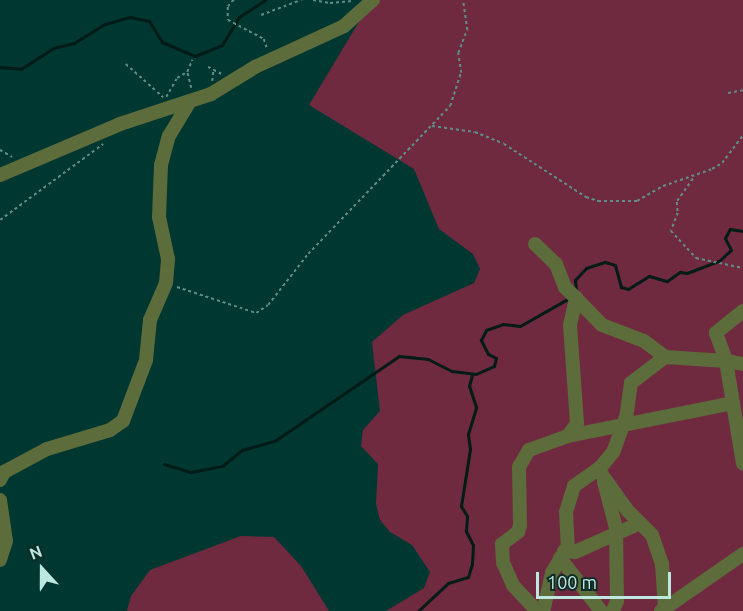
<!DOCTYPE html>
<style>
body{margin:0}
#map{position:relative;width:743px;height:611px;overflow:hidden;background:#013731;font-family:Ubuntu,sans-serif}
div>[style]{position:absolute}
[style*='--x']{left:calc(var(--x)*1px);top:calc(var(--y)*1px);width:calc(var(--w)*1px);rotate:calc(var(--a)*1deg)}
.green>*{inset:0;background:#702a40}
.stream>*{height:3px;margin:-1.5px;padding:0 1.5px;transform-origin:1.5px;border-radius:1.5px;background:#011b17}
.path>*{height:1.5px;margin-top:-0.75px;transform-origin:0;background:repeating-linear-gradient(90deg,#5e8e87 0 3px,transparent 0 6px)}
.minor>*{height:14px;margin:-7px;padding:0 7px;transform-origin:7px;border-radius:7px;background:#5c6c3a}
span{translate:-50% -50%;white-space:nowrap;text-align:center;line-height:1.15;-webkit-text-stroke:5px #0e2b27;paint-order:stroke}
.north{position:absolute;left:12px;top:539px;width:60px;height:60px;-webkit-text-stroke:4px #0e2b27;paint-order:stroke;rotate:339deg;font-size:16px;font-weight:700;line-height:24px;text-align:center;color:#bde7df}
.north::after{content:'';display:block;margin:auto;width:21px;height:27px;background:#bde7df;clip-path:polygon(50% 0,100% 100%,50% 72%,0 100%)}
.scale{position:absolute;left:536px;top:572px;width:135px;height:27px;box-sizing:border-box;border:3px solid #bde7df;border-top:0;padding-left:8px;font-size:18px;line-height:21px;white-space:nowrap;color:#bde7df;-webkit-text-stroke:4px #0e2b27;paint-order:stroke}
</style>
<div id="map">
<div class="green">
<div style="clip-path:polygon(372px 0,743px 0,743px 611px,386px 611px,424px 588px,430px 572px,412px 545px,390px 532px,380px 520px,376px 504px,378px 464px,361px 446px,363px 430px,380px 411px,372px 342px,403px 315px,474px 283px,480px 269px,473px 254px,439px 229px,414px 169px,309px 105px)"></div>
<div style="clip-path:polygon(241px 536px,274px 537px,301px 566px,329px 611px,127px 611px,131px 596px,150px 570px)"></div>
</div>
<div class="stream">
<div style="--x:0;--y:67;--w:21;--a:5"></div>
<div style="--x:21;--y:69;--w:38;--a:-33"></div>
<div style="--x:53;--y:48;--w:22;--a:-13"></div>
<div style="--x:74;--y:43;--w:36;--a:-32"></div>
<div style="--x:105;--y:24;--w:26;--a:-16"></div>
<div style="--x:130;--y:17;--w:19;--a:12"></div>
<div style="--x:149;--y:21;--w:25;--a:58"></div>
<div style="--x:162;--y:42;--w:36;--a:23"></div>
<div style="--x:195;--y:56;--w:29;--a:-22"></div>
<div style="--x:222;--y:45;--w:33;--a:-59"></div>
<div style="--x:239;--y:17;--w:31;--a:-33"></div>
<div style="--x:576;--y:291;--w:11;--a:-95"></div>
<div style="--x:575;--y:280;--w:16;--a:-47"></div>
<div style="--x:586;--y:268;--w:20;--a:-18"></div>
<div style="--x:605;--y:262;--w:10;--a:17"></div>
<div style="--x:615;--y:265;--w:23;--a:75"></div>
<div style="--x:621;--y:287;--w:7;--a:16"></div>
<div style="--x:628;--y:289;--w:25;--a:-32"></div>
<div style="--x:649;--y:276;--w:19;--a:16"></div>
<div style="--x:667;--y:281;--w:16;--a:-35"></div>
<div style="--x:680;--y:272;--w:7;--a:8"></div>
<div style="--x:687;--y:273;--w:34;--a:-21"></div>
<div style="--x:719;--y:261;--w:16;--a:-43"></div>
<div style="--x:731;--y:250;--w:13;--a:-117"></div>
<div style="--x:725;--y:238;--w:10;--a:-61"></div>
<div style="--x:730;--y:229;--w:13;--a:9"></div>
<div style="--x:164;--y:464;--w:28;--a:17"></div>
<div style="--x:191;--y:472;--w:32;--a:-11"></div>
<div style="--x:222;--y:466;--w:26;--a:-39"></div>
<div style="--x:242;--y:450;--w:35;--a:-16"></div>
<div style="--x:276;--y:440;--w:149;--a:-34.3"></div>
<div style="--x:399;--y:356;--w:29;--a:6"></div>
<div style="--x:428;--y:359;--w:27;--a:27"></div>
<div style="--x:452;--y:371;--w:24;--a:7"></div>
<div style="--x:476;--y:374;--w:20;--a:-24"></div>
<div style="--x:494;--y:366;--w:8;--a:-76"></div>
<div style="--x:496;--y:358;--w:9;--a:-153"></div>
<div style="--x:488;--y:354;--w:16;--a:-117"></div>
<div style="--x:481;--y:340;--w:11;--a:-63"></div>
<div style="--x:486;--y:330;--w:18;--a:-19"></div>
<div style="--x:503;--y:324;--w:17;--a:7"></div>
<div style="--x:520;--y:326;--w:59;--a:-29.6"></div>
<div style="--x:418;--y:611;--w:41;--a:-43"></div>
<div style="--x:448;--y:583;--w:21;--a:-17"></div>
<div style="--x:468;--y:577;--w:14;--a:-73"></div>
<div style="--x:472;--y:564;--w:19;--a:-87"></div>
<div style="--x:473;--y:545;--w:16;--a:-117"></div>
<div style="--x:466;--y:531;--w:15;--a:-86"></div>
<div style="--x:467;--y:516;--w:12;--a:-121"></div>
<div style="--x:461;--y:506;--w:58;--a:-81"></div>
<div style="--x:470;--y:449;--w:15;--a:-98"></div>
<div style="--x:468;--y:434;--w:28;--a:-73"></div>
<div style="--x:476;--y:407;--w:22;--a:-108"></div>
<div style="--x:469;--y:386;--w:11;--a:-75"></div>
</div>
<div class="path">
<div style="--x:234;--y:0;--w:9;--a:131"></div>
<div style="--x:228;--y:7;--w:13;--a:90"></div>
<div style="--x:228;--y:20;--w:41;--a:27.8"></div>
<div style="--x:264;--y:39;--w:9;--a:72"></div>
<div style="--x:313;--y:0;--w:17;--a:10"></div>
<div style="--x:330;--y:3;--w:23;--a:-5"></div>
<div style="--x:261;--y:15;--w:43;--a:-20.6"></div>
<div style="--x:126;--y:64;--w:50;--a:41.7"></div>
<div style="--x:208;--y:67;--w:16;--a:27"></div>
<div style="--x:212;--y:81;--w:10;--a:-84"></div>
<div style="--x:191;--y:88;--w:16;--a:-104"></div>
<div style="--x:187;--y:72;--w:13;--a:-67"></div>
<div style="--x:728;--y:93;--w:15;--a:-11"></div>
<div style="--x:166;--y:97;--w:22;--a:-60"></div>
<div style="--x:177;--y:78;--w:12;--a:-31"></div>
<div style="--x:432;--y:126;--w:43;--a:7.9"></div>
<div style="--x:475;--y:132;--w:31;--a:22"></div>
<div style="--x:504;--y:144;--w:98;--a:32.9"></div>
<div style="--x:586;--y:197;--w:13;--a:18"></div>
<div style="--x:598;--y:201;--w:39;--a:0"></div>
<div style="--x:637;--y:201;--w:30;--a:-30"></div>
<div style="--x:663;--y:186;--w:52;--a:-19.1"></div>
<div style="--x:712;--y:169;--w:12;--a:-31"></div>
<div style="--x:722;--y:163;--w:35;--a:-53"></div>
<div style="--x:0;--y:150;--w:14;--a:30"></div>
<div style="--x:693;--y:179;--w:28;--a:125"></div>
<div style="--x:677;--y:202;--w:11;--a:85"></div>
<div style="--x:678;--y:213;--w:19;--a:111"></div>
<div style="--x:671;--y:231;--w:37;--a:47"></div>
<div style="--x:696;--y:258;--w:48;--a:12"></div>
<div style="--x:0;--y:220;--w:128;--a:-36.4"></div>
<div style="--x:177;--y:287;--w:83;--a:18.2"></div>
<div style="--x:256;--y:313;--w:14;--a:-34"></div>
<div style="--x:268;--y:305;--w:65;--a:-51.9"></div>
<div style="--x:308;--y:254;--w:205;--a:-46.2"></div>
<div style="--x:450;--y:106;--w:35;--a:-72"></div>
<div style="--x:461;--y:73;--w:20;--a:-99"></div>
<div style="--x:458;--y:53;--w:25;--a:-69"></div>
<div style="--x:467;--y:30;--w:30;--a:-98"></div>
</div>
<div class="minor">
<div style="--x:0;--y:175;--w:130;--a:-23"></div>
<div style="--x:120;--y:124;--w:96;--a:-18.2"></div>
<div style="--x:211;--y:94;--w:52;--a:-31.5"></div>
<div style="--x:255;--y:67;--w:98;--a:-24.7"></div>
<div style="--x:344;--y:26;--w:39;--a:-42"></div>
<div style="--x:535;--y:244;--w:29;--a:44"></div>
<div style="--x:556;--y:264;--w:25;--a:69"></div>
<div style="--x:565;--y:287;--w:53;--a:45.8"></div>
<div style="--x:602;--y:325;--w:45;--a:20.9"></div>
<div style="--x:644;--y:341;--w:26;--a:37"></div>
<div style="--x:665;--y:357;--w:43;--a:142.6"></div>
<div style="--x:631;--y:383;--w:34;--a:98"></div>
<div style="--x:626;--y:417;--w:37;--a:110"></div>
<div style="--x:613;--y:452;--w:19;--a:129"></div>
<div style="--x:601;--y:467;--w:33;--a:145"></div>
<div style="--x:574;--y:486;--w:27;--a:107"></div>
<div style="--x:566;--y:512;--w:34;--a:87"></div>
<div style="--x:568;--y:546;--w:31;--a:121"></div>
<div style="--x:552;--y:573;--w:39;--a:103"></div>
<div style="--x:743;--y:311;--w:35;--a:141"></div>
<div style="--x:716;--y:333;--w:30;--a:70"></div>
<div style="--x:726;--y:361;--w:17;--a:10"></div>
<div style="--x:665;--y:357;--w:61;--a:3.8"></div>
<div style="--x:726;--y:361;--w:104;--a:80.6"></div>
<div style="--x:568;--y:436;--w:16;--a:-55"></div>
<div style="--x:577;--y:423;--w:98;--a:-94.1"></div>
<div style="--x:570;--y:325;--w:28;--a:-77"></div>
<div style="--x:598;--y:469;--w:50;--a:54.7"></div>
<div style="--x:627;--y:510;--w:35;--a:45"></div>
<div style="--x:652;--y:535;--w:31;--a:71"></div>
<div style="--x:662;--y:564;--w:45;--a:86.2"></div>
<div style="--x:0;--y:480;--w:9;--a:-63"></div>
<div style="--x:4;--y:472;--w:49;--a:-28.1"></div>
<div style="--x:47;--y:449;--w:66;--a:-16.8"></div>
<div style="--x:110;--y:430;--w:16;--a:-35"></div>
<div style="--x:123;--y:421;--w:65;--a:-69.3"></div>
<div style="--x:146;--y:360;--w:40;--a:-84.3"></div>
<div style="--x:150;--y:320;--w:40;--a:-66.6"></div>
<div style="--x:166;--y:283;--w:24;--a:-85"></div>
<div style="--x:168;--y:259;--w:43;--a:-102.1"></div>
<div style="--x:159;--y:217;--w:52;--a:-87.8"></div>
<div style="--x:161;--y:165;--w:30;--a:-75"></div>
<div style="--x:169;--y:136;--w:39;--a:-59"></div>
<div style="--x:604;--y:482;--w:48;--a:75.4"></div>
<div style="--x:616;--y:528;--w:73;--a:89.2"></div>
<div style="--x:617;--y:601;--w:11;--a:112"></div>
<div style="--x:0;--y:500;--w:41;--a:81.7"></div>
<div style="--x:6;--y:541;--w:20;--a:108"></div>
<div style="--x:564;--y:551;--w:11;--a:5"></div>
<div style="--x:575;--y:552;--w:71;--a:-24"></div>
<div style="--x:560;--y:558;--w:67;--a:52.3"></div>
<div style="--x:537;--y:611;--w:35;--a:-133"></div>
<div style="--x:513;--y:585;--w:24;--a:-114"></div>
<div style="--x:503;--y:563;--w:19;--a:-93"></div>
<div style="--x:502;--y:544;--w:20;--a:-37"></div>
<div style="--x:518;--y:532;--w:7;--a:-74"></div>
<div style="--x:520;--y:525;--w:58;--a:-91"></div>
<div style="--x:519;--y:467;--w:20;--a:-60"></div>
<div style="--x:529;--y:450;--w:41;--a:-19.7"></div>
<div style="--x:568;--y:436;--w:168;--a:-11.3"></div>
<div style="--x:661;--y:611;--w:100;--a:-34.8"></div>
</div>
<div class="north">N</div>
<div class="scale">100 m</div>
</div>
